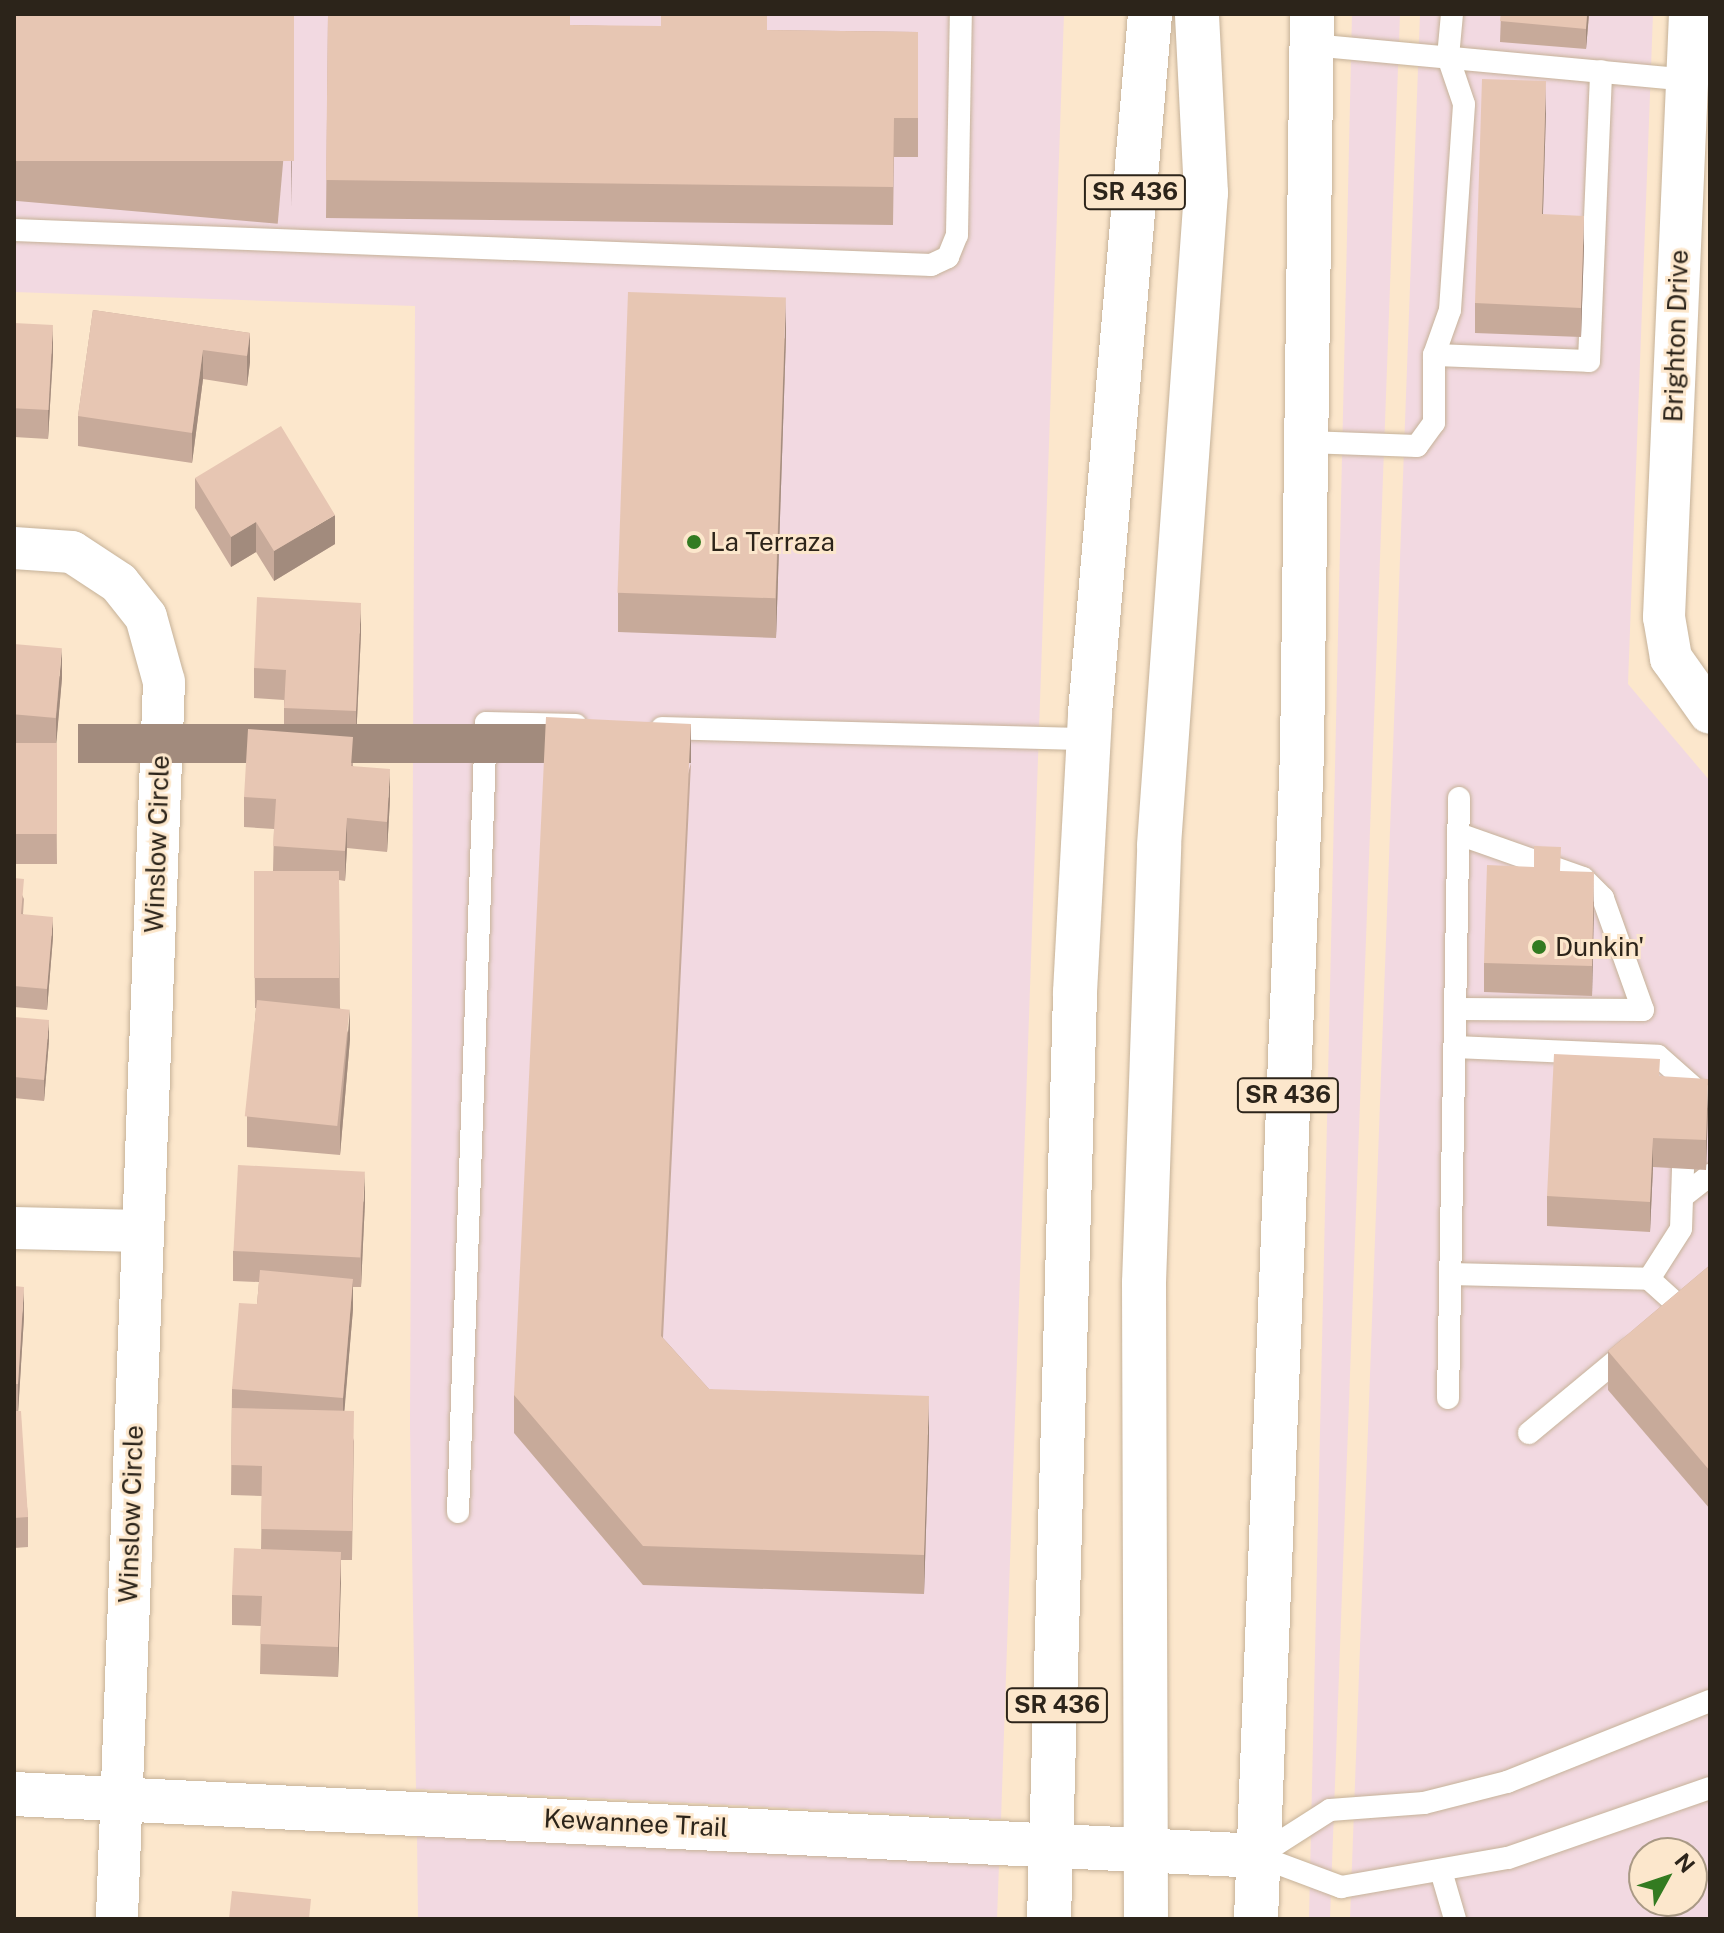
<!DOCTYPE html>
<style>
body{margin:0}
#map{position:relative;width:1724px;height:1933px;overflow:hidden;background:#fce7cc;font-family:"Public Sans",sans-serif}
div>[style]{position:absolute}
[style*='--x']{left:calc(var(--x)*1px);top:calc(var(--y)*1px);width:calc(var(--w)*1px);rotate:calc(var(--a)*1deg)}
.commercial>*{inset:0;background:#f2d9e1}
.roads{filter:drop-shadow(0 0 2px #c6b299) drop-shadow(0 0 2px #c6b299)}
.service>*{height:22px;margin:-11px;padding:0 11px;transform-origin:11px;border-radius:11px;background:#fff}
.minor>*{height:42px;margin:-21px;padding:0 21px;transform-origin:21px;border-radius:21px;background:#fff}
.tertiary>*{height:44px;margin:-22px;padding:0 22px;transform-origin:22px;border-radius:22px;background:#fff}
.primary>*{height:44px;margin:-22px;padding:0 22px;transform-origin:22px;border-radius:22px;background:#fff}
.wall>*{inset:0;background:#c7aa9a;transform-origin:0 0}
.shaded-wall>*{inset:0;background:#a28b7d;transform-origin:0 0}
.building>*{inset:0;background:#e7c6b3;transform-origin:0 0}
.dots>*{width:22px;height:22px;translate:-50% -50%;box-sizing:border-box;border:4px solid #fce7cc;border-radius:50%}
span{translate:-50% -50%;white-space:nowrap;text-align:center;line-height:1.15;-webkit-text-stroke:6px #fce7cc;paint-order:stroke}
.shield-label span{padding:2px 6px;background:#fce7cc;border:2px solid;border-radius:6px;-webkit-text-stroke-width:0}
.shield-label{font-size:24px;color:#2c241a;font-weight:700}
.street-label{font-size:26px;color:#2c241a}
.poi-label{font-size:26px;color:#2c241a}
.left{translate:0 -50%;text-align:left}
.frame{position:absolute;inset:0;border:16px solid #2c241a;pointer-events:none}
.north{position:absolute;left:1628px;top:1837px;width:80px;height:80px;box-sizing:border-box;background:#fce7cc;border:2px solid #a99985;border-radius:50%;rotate:50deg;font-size:22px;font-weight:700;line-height:32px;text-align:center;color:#2c241a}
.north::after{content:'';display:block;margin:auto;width:28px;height:36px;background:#337b21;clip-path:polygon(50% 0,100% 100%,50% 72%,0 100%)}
</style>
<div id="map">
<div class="commercial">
<div style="clip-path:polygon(14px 14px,1064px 14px,1001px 1819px,416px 1789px,410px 1426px,415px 306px,14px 292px)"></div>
<div style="clip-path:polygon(1352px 14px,1400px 14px,1330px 1919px,1309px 1919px)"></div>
<div style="clip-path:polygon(evenodd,1420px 14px,1653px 14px,1628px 684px,1710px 781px,1710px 1919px,1350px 1919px,1420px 14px,1644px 1853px,1692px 1853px,1692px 1901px,1644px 1901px,1644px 1853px)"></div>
<div style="clip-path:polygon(417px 1835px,999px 1865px,997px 1919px,418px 1919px)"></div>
</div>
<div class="roads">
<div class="service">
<div style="--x:1312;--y:45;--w:376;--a:5.3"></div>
<div style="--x:14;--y:230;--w:918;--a:2.19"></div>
<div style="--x:931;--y:265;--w:19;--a:-25"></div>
<div style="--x:948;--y:257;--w:24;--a:-68"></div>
<div style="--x:957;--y:235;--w:221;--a:-89"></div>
<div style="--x:1434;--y:355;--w:48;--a:-70.4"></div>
<div style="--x:1450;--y:310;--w:206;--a:-86.1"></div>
<div style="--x:1464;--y:104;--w:50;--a:-108.8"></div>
<div style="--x:1448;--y:57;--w:43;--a:-84.7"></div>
<div style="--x:1307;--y:442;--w:110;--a:2.1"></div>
<div style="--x:1417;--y:446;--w:29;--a:-54"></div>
<div style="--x:1434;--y:423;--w:68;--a:-90"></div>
<div style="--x:1434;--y:355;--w:155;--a:2.2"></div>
<div style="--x:1589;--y:361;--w:290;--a:-87.6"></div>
<div style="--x:662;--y:728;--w:427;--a:1.5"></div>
<div style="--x:1456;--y:1009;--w:187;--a:0.3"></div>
<div style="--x:1643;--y:1010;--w:119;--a:-109.7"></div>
<div style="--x:1603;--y:898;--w:28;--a:-135"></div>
<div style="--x:1583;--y:878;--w:132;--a:-160.5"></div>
<div style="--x:1455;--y:1047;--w:203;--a:2.5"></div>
<div style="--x:1658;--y:1056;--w:69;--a:41.5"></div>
<div style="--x:1682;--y:1197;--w:36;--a:-38"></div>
<div style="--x:1450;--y:1274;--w:199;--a:1.4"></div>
<div style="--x:1649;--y:1279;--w:59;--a:-57.4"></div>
<div style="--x:1681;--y:1229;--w:61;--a:-88.1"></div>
<div style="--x:1649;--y:1279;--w:42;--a:42.1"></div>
<div style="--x:1448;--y:1398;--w:600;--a:-88.95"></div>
<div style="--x:1529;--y:1433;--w:130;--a:-39.7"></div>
<div style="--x:458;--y:1512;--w:789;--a:-87.97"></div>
<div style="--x:486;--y:723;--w:90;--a:1.3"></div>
<div style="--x:1258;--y:1856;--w:85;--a:-32.6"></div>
<div style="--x:1330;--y:1810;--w:94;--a:-4.3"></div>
<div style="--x:1424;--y:1803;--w:86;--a:-14.2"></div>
<div style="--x:1507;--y:1782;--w:219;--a:-21.8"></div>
<div style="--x:1258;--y:1856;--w:89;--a:20.5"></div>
<div style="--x:1341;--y:1887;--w:169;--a:-9.9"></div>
<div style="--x:1508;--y:1858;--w:214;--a:-19.1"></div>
<div style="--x:1441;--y:1871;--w:50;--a:73.7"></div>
</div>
<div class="minor">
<div style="--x:1690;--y:14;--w:604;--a:92.47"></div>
<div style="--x:1664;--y:617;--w:42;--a:80.3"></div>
<div style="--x:1671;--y:658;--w:67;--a:54.7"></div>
<div style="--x:14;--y:548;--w:58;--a:3.9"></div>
<div style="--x:72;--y:552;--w:56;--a:33.4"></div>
<div style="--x:119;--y:583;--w:43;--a:51.5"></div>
<div style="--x:146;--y:617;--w:67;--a:74.5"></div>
<div style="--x:164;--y:682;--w:1238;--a:92.18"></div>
<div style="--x:14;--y:1228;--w:127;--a:1.4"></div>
</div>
<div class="tertiary">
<div style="--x:14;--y:1794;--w:1246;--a:2.85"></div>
</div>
<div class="primary">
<div style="--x:1049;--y:1919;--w:927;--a:-88.39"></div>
<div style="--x:1075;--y:992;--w:279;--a:-86.9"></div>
<div style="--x:1090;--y:713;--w:702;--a:-85.09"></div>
<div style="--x:1146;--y:1919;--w:636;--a:-90.18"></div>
<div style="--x:1144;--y:1283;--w:438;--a:-88"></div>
<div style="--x:1159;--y:845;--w:654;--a:-85.88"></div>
<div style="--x:1206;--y:193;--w:179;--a:-92.9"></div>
<div style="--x:1256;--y:1919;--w:1166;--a:-87.74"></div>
<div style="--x:1302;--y:754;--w:740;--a:-89.23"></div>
</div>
</div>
<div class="wall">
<div style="left:14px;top:14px;width:281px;height:186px;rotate:5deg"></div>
<div style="clip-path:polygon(328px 14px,570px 25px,767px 30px,918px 32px,918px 157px,894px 157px,893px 225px,326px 218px)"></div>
<div style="clip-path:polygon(1501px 14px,1589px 14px,1586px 49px,1500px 42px)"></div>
<div style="clip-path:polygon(1546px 111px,1543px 214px,1584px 246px,1581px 337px,1475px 333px,1475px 303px)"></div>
<div style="clip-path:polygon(93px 310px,250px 333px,250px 362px,247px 386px,203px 379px,192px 463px,78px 446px,78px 416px)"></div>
<div style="clip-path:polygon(14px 323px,53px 355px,48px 439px,14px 437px)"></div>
<div style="clip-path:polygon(786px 336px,776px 638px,618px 632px,618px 593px)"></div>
<div style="clip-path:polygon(195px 478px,335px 544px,274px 581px,256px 552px,231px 567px,195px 508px)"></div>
<div style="clip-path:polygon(361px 633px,356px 741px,353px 741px,353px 766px,390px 799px,387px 852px,347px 848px,345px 881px,339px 880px,340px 1008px,350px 1039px,340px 1155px,247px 1147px,247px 1117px,256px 1008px,255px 1008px,254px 871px,273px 871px,274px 829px,244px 827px,244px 797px,284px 732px,284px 700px,254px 698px,254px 668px)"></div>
<div style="clip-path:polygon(14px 644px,62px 678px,56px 743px,57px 864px,14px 864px)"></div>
<div style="clip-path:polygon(691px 763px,663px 1338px,709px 1389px,929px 1435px,924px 1594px,643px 1585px,514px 1433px,514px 1395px)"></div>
<div style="clip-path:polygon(1534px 867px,1561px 871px,1594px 902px,1592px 996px,1484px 992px,1484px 963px)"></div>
<div style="clip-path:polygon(14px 878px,24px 899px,23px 914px,53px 937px,47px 1010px,14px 1007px)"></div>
<div style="clip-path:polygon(14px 1017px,49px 1040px,44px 1101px,14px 1098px)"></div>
<div style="clip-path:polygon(1660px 1076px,1708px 1109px,1706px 1170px,1653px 1167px,1650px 1232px,1547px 1226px,1547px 1196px)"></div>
<div style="clip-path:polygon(365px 1201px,361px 1287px,353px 1287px,353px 1309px,344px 1411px,354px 1441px,352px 1560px,341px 1560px,338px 1677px,260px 1674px,261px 1626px,232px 1625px,232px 1595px,261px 1549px,262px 1496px,231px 1495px,232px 1389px,257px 1304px,259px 1282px,233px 1281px,233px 1251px)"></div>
<div style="clip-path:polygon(1710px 1265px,1710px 1509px,1608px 1390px,1608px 1351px)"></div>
<div style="clip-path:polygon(14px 1286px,24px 1317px,18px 1411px,28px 1517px,28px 1547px,14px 1548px)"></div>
</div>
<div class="shaded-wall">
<div style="clip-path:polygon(294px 14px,294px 40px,291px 207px,291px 168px)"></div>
<div style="clip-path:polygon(1587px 14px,1589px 14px,1586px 49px,1586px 29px)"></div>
<div style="clip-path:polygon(1546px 81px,1546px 111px,1542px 244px,1542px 214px)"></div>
<div style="clip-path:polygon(1584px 216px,1584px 246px,1581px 337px,1581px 308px)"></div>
<div style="clip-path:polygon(786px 298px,786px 336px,776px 638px,776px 599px)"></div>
<div style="clip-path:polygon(53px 325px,53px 355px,48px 439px,48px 410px)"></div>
<div style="clip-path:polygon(250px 333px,250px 362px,247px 386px,247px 356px)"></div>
<div style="clip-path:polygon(203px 350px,203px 379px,192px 463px,192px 433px)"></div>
<div style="clip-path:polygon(335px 515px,335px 544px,274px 581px,274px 551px)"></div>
<div style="clip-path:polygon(256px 522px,256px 552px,231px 567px,231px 537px)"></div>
<div style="clip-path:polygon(361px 603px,361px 633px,356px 741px,356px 711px)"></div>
<div style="clip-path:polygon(62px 648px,62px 678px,56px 747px,56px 718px)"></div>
<div style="left:691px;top:724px;width:39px;height:613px;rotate:90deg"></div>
<div style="clip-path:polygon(390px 769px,390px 799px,387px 852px,387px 822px)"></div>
<div style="clip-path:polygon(347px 818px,347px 848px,345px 881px,345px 851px)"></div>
<div style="clip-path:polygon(1594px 872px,1594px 902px,1592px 996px,1592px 966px)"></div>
<div style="clip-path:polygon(53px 917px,53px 937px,47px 1010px,47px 989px)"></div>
<div style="clip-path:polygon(350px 1009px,350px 1039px,340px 1155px,340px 1126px)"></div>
<div style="clip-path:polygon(49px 1020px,49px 1040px,44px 1101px,44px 1080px)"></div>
<div style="clip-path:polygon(1708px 1079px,1708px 1109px,1706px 1170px,1706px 1140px)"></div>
<div style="clip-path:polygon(1653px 1138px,1653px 1167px,1650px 1232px,1650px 1202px)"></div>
<div style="clip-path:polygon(365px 1171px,365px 1201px,361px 1287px,361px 1257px)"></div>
<div style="clip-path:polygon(353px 1279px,353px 1309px,343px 1428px,343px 1398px)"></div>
<div style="clip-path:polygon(24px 1287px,24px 1317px,18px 1414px,18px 1384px)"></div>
<div style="clip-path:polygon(929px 1396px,929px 1435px,924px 1594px,924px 1555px)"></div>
<div style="clip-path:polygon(341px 1552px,341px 1582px,338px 1677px,338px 1647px)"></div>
</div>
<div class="building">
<div style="left:14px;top:14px;width:280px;height:147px"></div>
<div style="clip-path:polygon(328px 14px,570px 14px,570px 25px,661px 26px,661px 14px,767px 15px,767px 30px,918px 32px,918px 118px,894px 118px,893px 187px,326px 180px)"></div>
<div style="clip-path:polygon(1501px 14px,1587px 14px,1586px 29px,1500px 21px)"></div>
<div style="clip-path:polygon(1482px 79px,1546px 81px,1542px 214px,1584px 216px,1581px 308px,1475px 303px)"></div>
<div style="left:628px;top:292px;width:158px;height:301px;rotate:2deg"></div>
<div style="clip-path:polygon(93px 310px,250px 333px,247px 356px,203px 350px,192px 433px,78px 416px)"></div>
<div style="left:14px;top:323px;width:39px;height:85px;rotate:3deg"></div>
<div style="clip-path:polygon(281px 426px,335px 515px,274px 551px,256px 522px,231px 537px,195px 478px)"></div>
<div style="clip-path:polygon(257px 597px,361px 603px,356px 711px,284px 708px,286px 670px,254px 668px)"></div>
<div style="left:14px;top:644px;width:48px;height:70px;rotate:5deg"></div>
<div style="clip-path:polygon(546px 717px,691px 724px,661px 1336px,709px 1389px,929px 1396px,924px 1555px,643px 1546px,514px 1395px)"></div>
<div style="clip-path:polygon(248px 729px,353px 737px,351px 766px,390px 769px,387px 822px,347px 818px,345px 851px,273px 846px,276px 799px,244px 797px)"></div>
<div style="left:14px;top:743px;width:43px;height:91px"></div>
<div style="clip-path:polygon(1534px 846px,1561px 847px,1560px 871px,1594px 872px,1592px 966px,1484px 963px,1487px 865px,1534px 867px)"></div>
<div style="left:254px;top:871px;width:85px;height:107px"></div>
<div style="clip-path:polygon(14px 878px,24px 879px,21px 914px,53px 917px,47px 989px,14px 986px)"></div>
<div style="left:257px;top:1000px;width:93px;height:117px;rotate:6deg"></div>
<div style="clip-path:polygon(14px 1017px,49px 1020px,44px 1080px,14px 1077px)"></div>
<div style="clip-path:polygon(1554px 1054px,1660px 1059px,1659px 1076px,1708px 1079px,1706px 1140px,1653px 1138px,1650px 1202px,1547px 1196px)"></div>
<div style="left:238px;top:1165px;width:127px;height:86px;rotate:3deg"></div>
<div style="clip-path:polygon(1710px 1265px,1710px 1471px,1608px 1351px)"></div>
<div style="clip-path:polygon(260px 1270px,353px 1279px,343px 1398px,232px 1389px,239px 1303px,257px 1304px)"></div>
<div style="clip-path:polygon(14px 1286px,24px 1287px,18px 1384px,14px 1384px)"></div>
<div style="clip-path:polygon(232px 1408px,354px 1411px,352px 1531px,261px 1529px,262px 1466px,231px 1465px)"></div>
<div style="clip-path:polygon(14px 1411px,21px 1411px,28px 1517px,14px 1518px)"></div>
<div style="clip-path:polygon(234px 1548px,341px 1552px,338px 1647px,260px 1644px,262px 1596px,232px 1595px)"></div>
<div style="clip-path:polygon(232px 1891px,311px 1899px,309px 1919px,229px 1919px)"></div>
</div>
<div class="dots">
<div style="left:694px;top:542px;background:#337b21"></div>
<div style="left:1539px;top:947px;background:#337b21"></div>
</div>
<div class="shield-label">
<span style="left:1135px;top:192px">SR 436</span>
<span style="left:1288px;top:1095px">SR 436</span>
<span style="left:1057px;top:1705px">SR 436</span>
</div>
<div class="street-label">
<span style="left:1676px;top:336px;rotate:-88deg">Brighton Drive</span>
<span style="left:157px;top:844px;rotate:-88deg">Winslow Circle</span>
<span style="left:131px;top:1514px;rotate:-88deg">Winslow Circle</span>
<span style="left:636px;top:1823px;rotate:3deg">Kewannee Trail</span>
</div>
<div class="poi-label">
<span class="left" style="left:710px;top:542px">La Terraza</span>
<span class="left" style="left:1555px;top:947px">Dunkin'</span>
</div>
<div class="frame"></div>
<div class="north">N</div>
</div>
